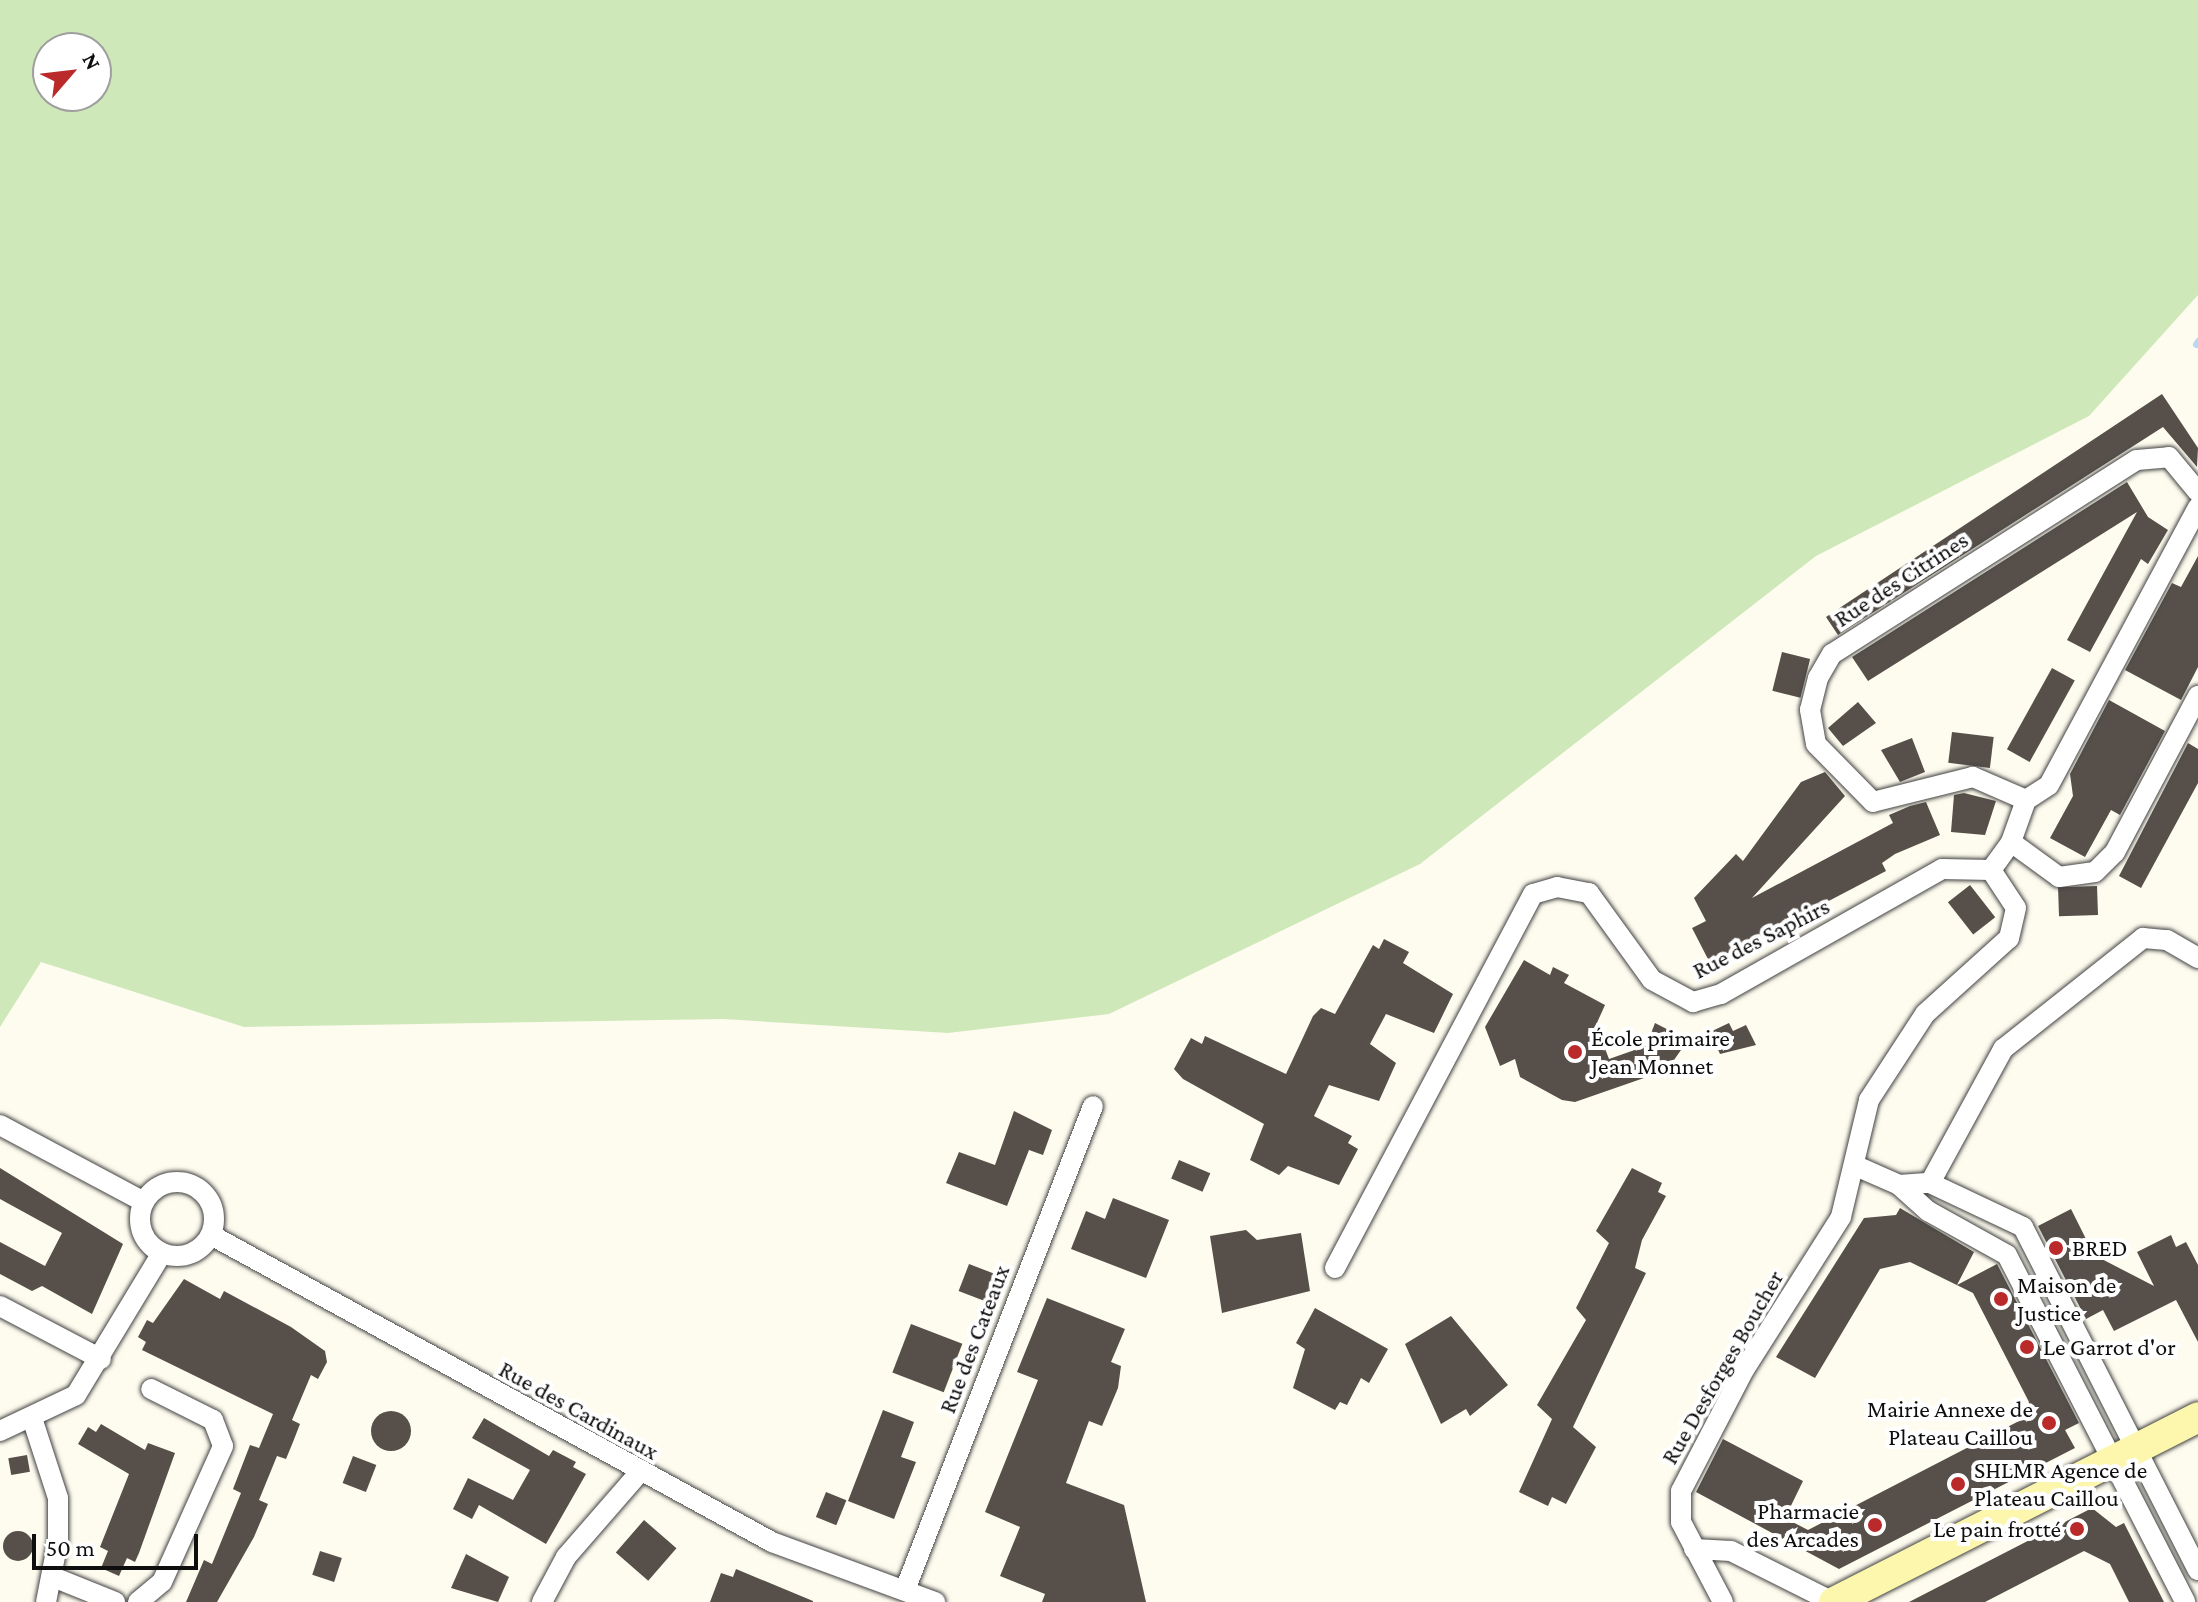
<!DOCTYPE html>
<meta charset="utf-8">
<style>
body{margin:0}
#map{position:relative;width:2198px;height:1602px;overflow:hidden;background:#fefcef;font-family:"Crimson Pro",serif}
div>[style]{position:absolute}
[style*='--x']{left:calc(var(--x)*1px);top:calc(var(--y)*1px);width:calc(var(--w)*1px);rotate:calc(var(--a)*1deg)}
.green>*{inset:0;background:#cfe8b9}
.stream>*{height:7px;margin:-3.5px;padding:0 3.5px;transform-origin:3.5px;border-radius:3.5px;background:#b5daf4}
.building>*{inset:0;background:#564f4a;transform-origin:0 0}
.round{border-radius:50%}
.roads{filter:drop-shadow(0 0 2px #414141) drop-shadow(0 0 2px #414141)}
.minor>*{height:20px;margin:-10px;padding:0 10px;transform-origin:10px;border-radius:10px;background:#fff}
.minor>.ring{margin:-10px;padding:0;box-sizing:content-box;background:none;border:20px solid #fff;border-radius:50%}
.secondary>*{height:30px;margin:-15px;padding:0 15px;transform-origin:15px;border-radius:15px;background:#fcf7ac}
.dots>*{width:22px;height:22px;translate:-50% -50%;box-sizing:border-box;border:4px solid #fff;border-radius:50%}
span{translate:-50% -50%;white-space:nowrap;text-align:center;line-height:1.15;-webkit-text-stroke:8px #fff;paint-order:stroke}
.street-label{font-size:24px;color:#0e0e0e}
.poi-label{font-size:24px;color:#0e0e0e}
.left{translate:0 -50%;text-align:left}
.right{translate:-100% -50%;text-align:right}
.north{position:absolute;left:32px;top:32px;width:80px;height:80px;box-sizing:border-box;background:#fff;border:2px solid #9f9f9f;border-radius:50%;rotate:62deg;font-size:22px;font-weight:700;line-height:32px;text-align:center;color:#0e0e0e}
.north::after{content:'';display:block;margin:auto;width:28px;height:36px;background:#ba2a2a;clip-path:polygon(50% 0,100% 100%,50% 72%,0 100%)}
.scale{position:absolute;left:32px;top:1534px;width:166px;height:36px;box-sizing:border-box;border:4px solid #0e0e0e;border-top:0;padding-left:10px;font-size:24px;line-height:28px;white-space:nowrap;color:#0e0e0e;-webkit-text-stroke:6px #fff;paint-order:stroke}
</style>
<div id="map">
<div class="green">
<div style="clip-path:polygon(evenodd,0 0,2198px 0,2198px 295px,2089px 416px,1816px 556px,1420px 864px,1109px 1014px,948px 1033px,723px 1019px,244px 1027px,41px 962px,0 1027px,0 0,48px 48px,96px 48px,96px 96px,48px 96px,48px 48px)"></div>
</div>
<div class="stream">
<div style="--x:2196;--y:344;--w:4;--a:-56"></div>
</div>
<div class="building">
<div style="clip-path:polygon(2162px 394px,2198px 448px,2197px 467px,2163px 427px,1838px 635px,1826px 617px)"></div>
<div style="clip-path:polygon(2127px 482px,2148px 517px,2168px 530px,2148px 564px,2141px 559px,2090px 652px,2067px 640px,2137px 512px,1868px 681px,1852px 657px)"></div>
<div style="clip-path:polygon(2198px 556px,2198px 667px,2181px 700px,2125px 670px,2172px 583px,2181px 587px)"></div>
<div style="left:1782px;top:652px;width:29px;height:40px;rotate:14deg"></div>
<div style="left:2052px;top:668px;width:26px;height:93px;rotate:29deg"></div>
<div style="clip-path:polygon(2109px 700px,2165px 731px,2120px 815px,2111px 810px,2085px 857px,2050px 838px,2073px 796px,2070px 774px)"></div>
<div style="clip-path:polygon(1858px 702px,1876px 723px,1843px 746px,1828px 728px)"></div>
<div style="left:1952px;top:732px;width:42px;height:31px;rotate:7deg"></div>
<div style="clip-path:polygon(1912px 738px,1925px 772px,1900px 782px,1881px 750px)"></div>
<div style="clip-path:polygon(2188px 743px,2198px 749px,2198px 783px,2141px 888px,2119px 876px)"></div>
<div style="clip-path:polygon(1825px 772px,1845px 796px,1752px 898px,1893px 823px,1889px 815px,1910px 806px,1926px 802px,1940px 835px,1895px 854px,1882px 863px,1886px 871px,1710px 963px,1692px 928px,1706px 921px,1694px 898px,1736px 854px,1743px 861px,1801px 782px)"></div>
<div style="clip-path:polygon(1964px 793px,1996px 801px,1985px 835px,1951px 832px,1954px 795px)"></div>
<div style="left:1970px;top:885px;width:41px;height:28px;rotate:52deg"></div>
<div style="left:2097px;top:886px;width:29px;height:39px;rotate:88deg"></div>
<div style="clip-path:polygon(1384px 939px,1409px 952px,1403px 963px,1453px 994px,1434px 1033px,1386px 1014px,1370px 1044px,1396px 1063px,1379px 1101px,1329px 1085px,1314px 1116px,1352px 1136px,1348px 1143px,1358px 1149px,1339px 1185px,1288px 1166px,1279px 1175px,1250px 1160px,1264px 1124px,1183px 1079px,1174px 1069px,1191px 1038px,1202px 1044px,1205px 1036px,1286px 1074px,1313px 1016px,1321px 1008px,1335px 1014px,1373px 945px,1379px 949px)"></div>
<div style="clip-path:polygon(1524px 960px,1550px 975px,1553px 967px,1569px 975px,1564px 983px,1605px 1005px,1596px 1025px,1609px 1059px,1646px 1046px,1655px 1023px,1688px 1040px,1667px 1070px,1575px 1102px,1562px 1100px,1520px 1077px,1515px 1059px,1500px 1066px,1485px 1027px)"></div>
<div style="clip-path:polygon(1729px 1023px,1733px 1031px,1746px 1025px,1756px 1045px,1720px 1054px,1710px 1032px)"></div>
<div style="clip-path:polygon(1014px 1111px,1052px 1130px,1043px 1155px,1029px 1150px,1007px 1206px,946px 1183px,959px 1152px,995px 1165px)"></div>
<div style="left:1179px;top:1160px;width:34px;height:20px;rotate:23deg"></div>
<div style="clip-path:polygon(0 1168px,123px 1244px,92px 1314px,42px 1286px,32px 1291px,0 1274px,0 1242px,45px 1266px,62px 1233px,0 1199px)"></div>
<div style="clip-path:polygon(1632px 1168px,1662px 1183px,1658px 1192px,1666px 1196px,1642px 1240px,1635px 1268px,1646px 1273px,1573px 1427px,1596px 1447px,1566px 1504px,1552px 1497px,1548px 1506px,1519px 1492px,1552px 1419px,1537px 1405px,1586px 1320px,1576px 1308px,1609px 1243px,1596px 1231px)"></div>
<div style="clip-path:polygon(1113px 1198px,1169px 1220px,1146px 1278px,1071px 1249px,1086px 1211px,1105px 1219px)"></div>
<div style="clip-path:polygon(1900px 1208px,1974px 1252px,1957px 1285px,1997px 1264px,2079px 1423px,2065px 1430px,2075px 1448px,1839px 1569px,1696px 1492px,1723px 1439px,1803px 1481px,1785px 1518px,1808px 1530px,2019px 1421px,2029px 1402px,1973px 1293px,1910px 1262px,1880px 1269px,1815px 1378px,1776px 1357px,1864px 1218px,1896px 1215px)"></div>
<div style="clip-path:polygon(2071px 1209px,2094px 1255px,2154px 1286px,2137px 1252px,2171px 1235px,2176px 1247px,2186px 1242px,2198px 1265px,2198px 1342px,2176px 1300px,2114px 1331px,2103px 1310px,2086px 1319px,2038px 1226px)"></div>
<div style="clip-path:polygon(1246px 1230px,1257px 1240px,1301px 1233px,1310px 1291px,1222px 1313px,1210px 1236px)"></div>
<div style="left:969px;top:1264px;width:30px;height:29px;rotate:21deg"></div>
<div style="clip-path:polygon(184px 1279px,220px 1299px,224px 1291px,291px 1327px,325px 1351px,327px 1362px,318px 1379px,311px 1375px,292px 1420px,300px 1424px,293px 1442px,286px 1459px,277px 1456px,259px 1500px,268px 1504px,254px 1537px,217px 1602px,186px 1602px,204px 1560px,212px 1564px,241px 1493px,233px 1489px,250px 1445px,259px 1448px,273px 1414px,142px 1350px,146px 1342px,138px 1337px,147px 1320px,153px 1323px)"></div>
<div style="clip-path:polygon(1047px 1298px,1125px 1329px,1111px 1362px,1121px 1366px,1118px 1388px,1102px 1426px,1089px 1421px,1066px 1483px,1124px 1505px,1146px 1602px,1042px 1602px,1045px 1594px,1000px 1576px,1020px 1527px,985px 1512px,1038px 1380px,1017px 1372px)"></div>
<div style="clip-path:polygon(1315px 1308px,1388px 1349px,1369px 1383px,1361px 1378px,1347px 1405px,1340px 1402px,1335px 1410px,1293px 1388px,1305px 1349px,1296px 1343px)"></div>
<div style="clip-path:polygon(1451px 1316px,1508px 1385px,1470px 1416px,1466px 1409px,1441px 1424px,1405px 1344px)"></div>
<div style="left:911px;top:1324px;width:55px;height:52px;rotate:21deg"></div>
<div style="clip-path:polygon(883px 1410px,914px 1422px,901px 1457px,916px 1462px,894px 1519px,848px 1501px)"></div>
<div class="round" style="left:371px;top:1411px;width:40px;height:40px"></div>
<div style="clip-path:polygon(484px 1418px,549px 1456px,553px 1450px,576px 1462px,573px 1467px,586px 1474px,546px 1544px,479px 1505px,472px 1519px,453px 1509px,468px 1478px,513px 1500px,530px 1470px,472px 1438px)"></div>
<div style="clip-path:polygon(101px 1424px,145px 1450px,148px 1443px,175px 1453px,139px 1553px,135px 1562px,127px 1558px,119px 1576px,101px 1568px,108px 1551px,100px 1547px,129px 1474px,78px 1444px,88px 1427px,96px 1432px)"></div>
<div style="left:27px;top:1455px;width:17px;height:19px;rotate:80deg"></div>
<div style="left:353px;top:1456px;width:25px;height:29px;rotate:21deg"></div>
<div style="left:826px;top:1492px;width:22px;height:27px;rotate:22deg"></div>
<div style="clip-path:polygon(2092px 1508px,2116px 1527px,2124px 1523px,2164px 1602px,2129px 1602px,2110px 1564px,2084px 1551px,1985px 1602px,1909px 1602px)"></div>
<div style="left:644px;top:1520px;width:43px;height:43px;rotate:41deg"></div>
<div class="round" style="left:3px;top:1531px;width:30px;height:30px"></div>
<div style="left:320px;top:1551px;width:23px;height:25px;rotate:18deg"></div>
<div style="clip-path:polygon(466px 1554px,509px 1577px,498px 1602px,451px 1588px)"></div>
<div style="clip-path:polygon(736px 1569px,813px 1601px,813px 1602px,710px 1602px,721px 1573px,733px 1577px)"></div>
</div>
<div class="roads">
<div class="minor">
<div style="--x:2026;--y:800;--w:58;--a:-156.5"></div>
<div style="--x:1973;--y:777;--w:103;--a:166"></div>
<div style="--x:1873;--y:802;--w:81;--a:-134.5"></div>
<div style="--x:1816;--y:744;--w:35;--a:-100"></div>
<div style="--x:1810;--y:710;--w:33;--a:-76"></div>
<div style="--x:1818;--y:678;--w:28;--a:-60"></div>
<div style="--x:1832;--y:654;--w:361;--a:-32.5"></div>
<div style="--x:2137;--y:460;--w:32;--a:-5"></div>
<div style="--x:2169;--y:457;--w:45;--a:50.4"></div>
<div style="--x:2011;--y:842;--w:59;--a:36.1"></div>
<div style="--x:2059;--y:877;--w:36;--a:-8"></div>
<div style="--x:2095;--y:872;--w:28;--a:-45"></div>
<div style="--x:2115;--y:852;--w:177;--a:-62"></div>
<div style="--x:1991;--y:870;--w:34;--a:-54"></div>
<div style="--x:2011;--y:842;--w:45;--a:-70.3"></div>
<div style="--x:2026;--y:800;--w:27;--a:-33"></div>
<div style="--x:2049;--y:785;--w:315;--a:-61.8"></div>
<div style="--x:0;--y:1125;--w:163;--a:28.1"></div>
<div style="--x:1856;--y:1166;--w:47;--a:23.8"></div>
<div style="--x:1899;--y:1185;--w:39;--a:42"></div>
<div style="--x:1928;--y:1211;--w:90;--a:29.1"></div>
<div style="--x:2007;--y:1255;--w:390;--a:62.8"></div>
<div class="ring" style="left:140px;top:1182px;width:54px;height:54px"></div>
<div style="--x:1930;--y:1183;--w:153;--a:-61.4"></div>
<div style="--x:2003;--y:1049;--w:179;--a:-38.4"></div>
<div style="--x:2143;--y:938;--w:24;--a:5"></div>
<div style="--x:2167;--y:940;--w:36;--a:30"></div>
<div style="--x:1899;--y:1185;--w:31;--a:-4"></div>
<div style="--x:1930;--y:1183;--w:103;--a:25.3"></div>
<div style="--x:2023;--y:1227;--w:385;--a:63"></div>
<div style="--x:211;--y:1235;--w:640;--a:28.69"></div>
<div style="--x:772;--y:1542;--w:174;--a:20.2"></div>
<div style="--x:1335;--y:1268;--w:423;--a:-62.1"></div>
<div style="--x:1533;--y:894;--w:25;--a:-16"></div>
<div style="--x:1557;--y:887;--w:33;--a:11"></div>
<div style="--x:1589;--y:893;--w:107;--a:54.1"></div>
<div style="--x:1652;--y:980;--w:47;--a:28.2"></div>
<div style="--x:1693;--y:1002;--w:29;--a:-16"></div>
<div style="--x:1721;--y:994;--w:254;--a:-29.5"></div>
<div style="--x:1942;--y:869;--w:49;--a:1.2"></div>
<div style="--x:1991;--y:870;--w:45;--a:56.7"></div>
<div style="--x:2016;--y:908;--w:31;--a:103"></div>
<div style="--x:2009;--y:938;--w:113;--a:137.9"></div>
<div style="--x:1925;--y:1014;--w:103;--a:123.1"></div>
<div style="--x:1869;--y:1100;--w:120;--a:103.5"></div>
<div style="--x:1841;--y:1217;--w:179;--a:122.4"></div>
<div style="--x:1745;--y:1368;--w:139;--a:117.5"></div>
<div style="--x:1681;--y:1491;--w:31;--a:90"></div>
<div style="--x:1681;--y:1522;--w:90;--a:62.3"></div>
<div style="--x:0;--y:1306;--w:114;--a:27.7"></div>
<div style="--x:33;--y:1421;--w:81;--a:72"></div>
<div style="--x:58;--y:1498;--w:43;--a:90"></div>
<div style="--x:58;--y:1541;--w:62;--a:101.1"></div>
<div style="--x:0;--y:1431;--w:84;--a:-25.3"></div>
<div style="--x:76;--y:1395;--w:166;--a:-58.8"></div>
<div style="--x:1694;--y:1549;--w:37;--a:3"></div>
<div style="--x:1731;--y:1551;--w:114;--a:26.6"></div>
<div style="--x:53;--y:1577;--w:67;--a:22"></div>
<div style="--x:905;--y:1590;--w:519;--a:-68.77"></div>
<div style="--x:138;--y:1602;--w:31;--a:-40"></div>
<div style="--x:162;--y:1582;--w:149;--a:-65.8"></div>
<div style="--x:223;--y:1446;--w:28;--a:-111"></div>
<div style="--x:213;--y:1420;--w:69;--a:-153.4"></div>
<div style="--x:542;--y:1602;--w:51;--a:-61.9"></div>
<div style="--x:566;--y:1557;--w:111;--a:-49"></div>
</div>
<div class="secondary">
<div style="--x:1834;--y:1602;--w:408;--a:-26.9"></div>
</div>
</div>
<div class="dots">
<div style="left:1575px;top:1052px;background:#ba2a2a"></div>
<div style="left:2056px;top:1248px;background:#ba2a2a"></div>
<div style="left:2001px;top:1299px;background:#ba2a2a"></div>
<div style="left:2027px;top:1347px;background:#ba2a2a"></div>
<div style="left:2049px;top:1423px;background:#ba2a2a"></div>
<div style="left:1958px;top:1484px;background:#ba2a2a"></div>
<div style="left:1875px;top:1525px;background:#ba2a2a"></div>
<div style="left:2077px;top:1529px;background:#ba2a2a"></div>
</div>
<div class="street-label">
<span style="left:1901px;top:579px;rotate:-33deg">Rue des Citrines</span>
<span style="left:1761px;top:938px;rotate:-27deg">Rue des Saphirs</span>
<span style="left:974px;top:1339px;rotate:-69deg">Rue des Cateaux</span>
<span style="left:1722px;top:1367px;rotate:-60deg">Rue Desforges Boucher</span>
<span style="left:579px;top:1410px;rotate:29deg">Rue des Cardinaux</span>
</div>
<div class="poi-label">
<span class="left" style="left:1591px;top:1052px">École primaire<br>Jean Monnet</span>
<span class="left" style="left:2072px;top:1248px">BRED</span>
<span class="left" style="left:2017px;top:1299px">Maison de<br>Justice</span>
<span class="left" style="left:2043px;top:1347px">Le Garrot d'or</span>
<span class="right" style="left:2033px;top:1423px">Mairie Annexe de<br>Plateau Caillou</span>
<span class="left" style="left:1974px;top:1484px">SHLMR Agence de<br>Plateau Caillou</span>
<span class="right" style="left:1859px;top:1525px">Pharmacie<br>des Arcades</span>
<span class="right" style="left:2061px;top:1529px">Le pain frotté</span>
</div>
<div class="north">N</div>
<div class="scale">50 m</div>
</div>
